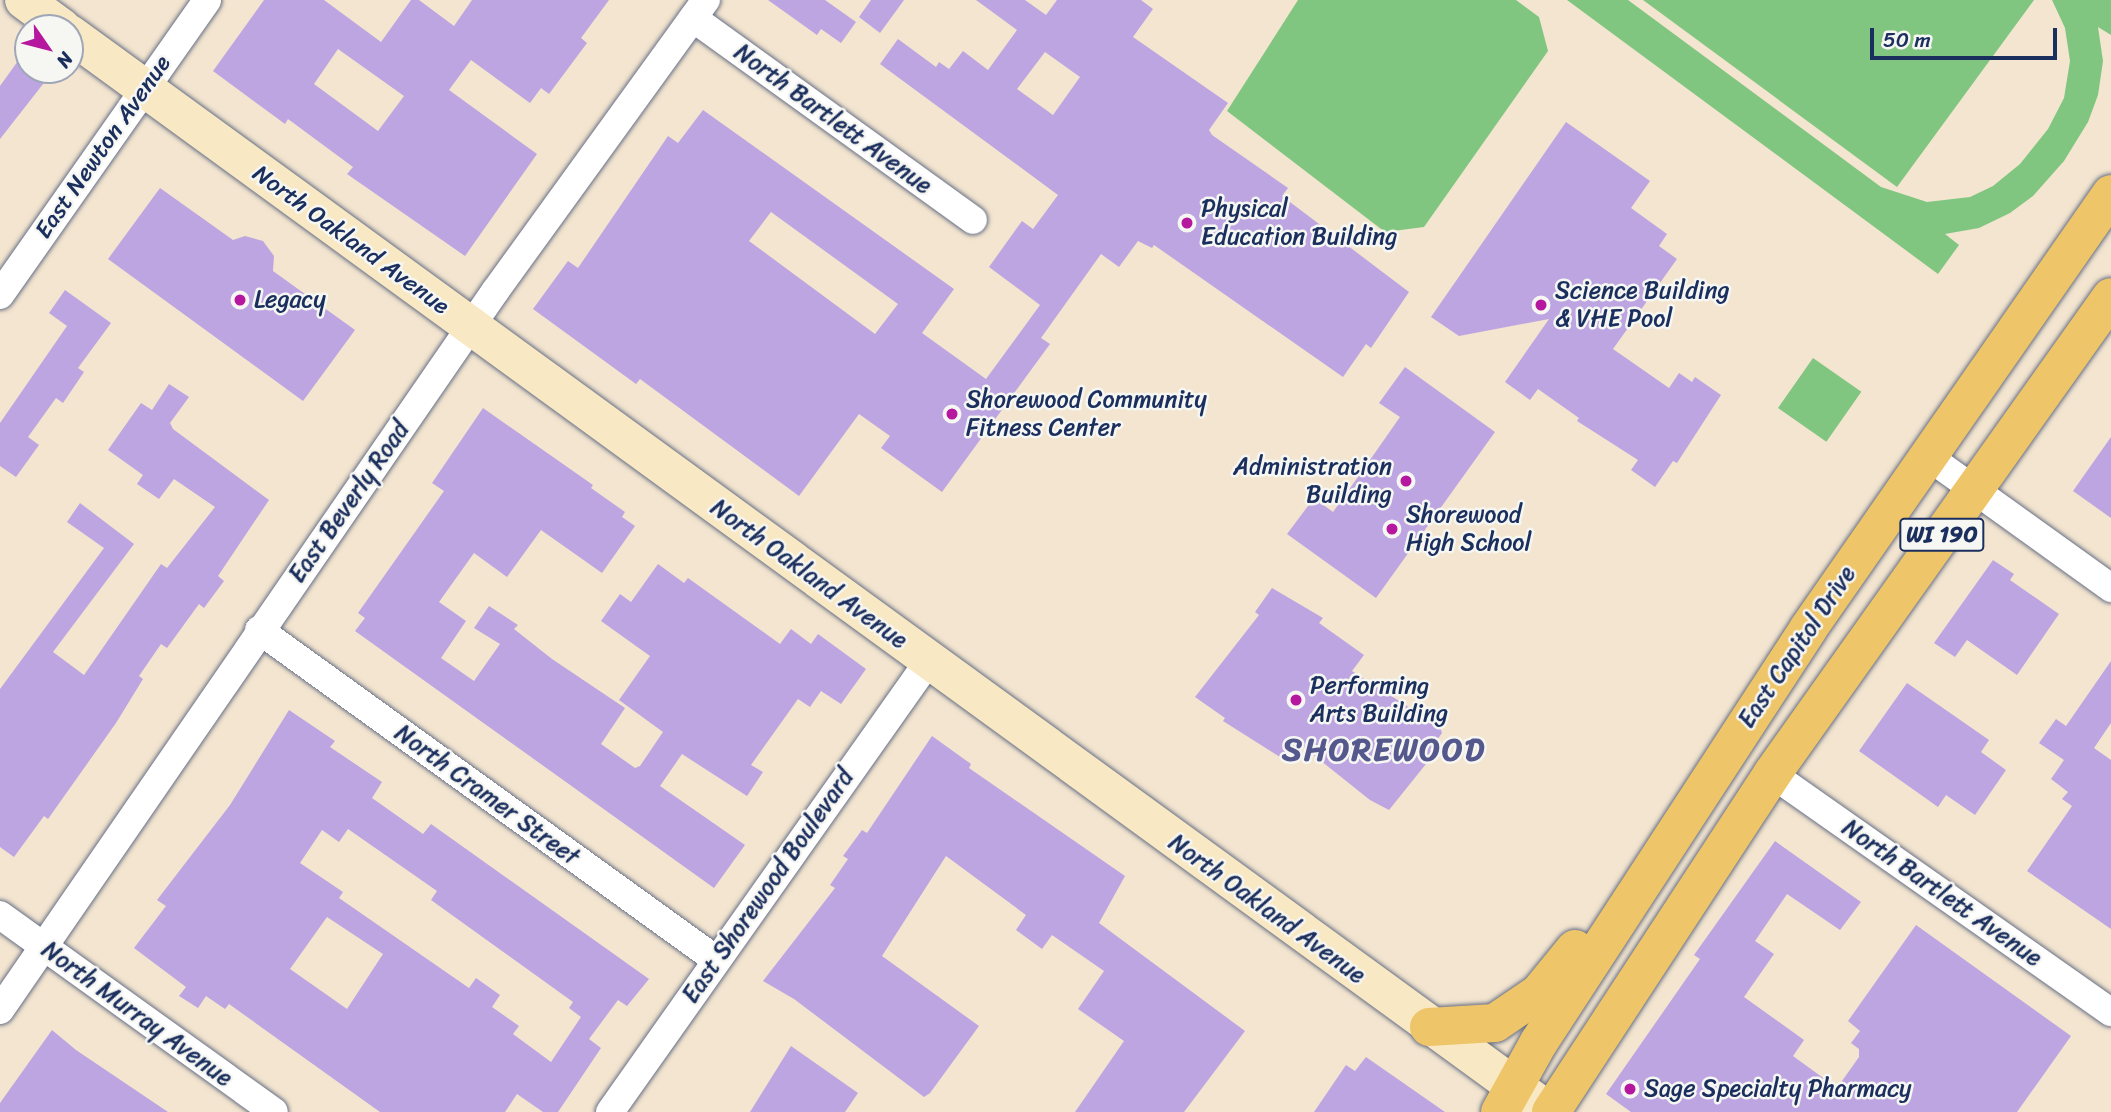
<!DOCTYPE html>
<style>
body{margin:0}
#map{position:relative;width:2111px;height:1112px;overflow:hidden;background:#f3e5cf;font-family:Sriracha,sans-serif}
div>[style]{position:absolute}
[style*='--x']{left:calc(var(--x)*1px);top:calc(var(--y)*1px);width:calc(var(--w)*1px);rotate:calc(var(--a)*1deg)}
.green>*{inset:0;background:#81c680;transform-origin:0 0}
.building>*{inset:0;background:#bda5e1}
.roads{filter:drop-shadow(0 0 2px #676f86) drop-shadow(0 0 2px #676f86)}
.minor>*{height:28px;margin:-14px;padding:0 14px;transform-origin:14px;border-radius:14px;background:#fff}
.secondary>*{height:38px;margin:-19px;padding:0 19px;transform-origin:19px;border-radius:19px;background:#f8e8c3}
.primary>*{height:38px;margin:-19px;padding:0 19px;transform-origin:19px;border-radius:19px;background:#eec569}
.dots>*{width:19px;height:19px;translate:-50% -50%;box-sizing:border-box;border:4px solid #f6f6f2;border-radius:50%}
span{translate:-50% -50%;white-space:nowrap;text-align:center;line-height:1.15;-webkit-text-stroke:5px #f6f6f2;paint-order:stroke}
.shield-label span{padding:2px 5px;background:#f6f6f2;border:2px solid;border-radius:5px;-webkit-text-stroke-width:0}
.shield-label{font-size:23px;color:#1b2f5e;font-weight:700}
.street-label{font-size:24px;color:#1b2f5e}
.poi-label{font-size:24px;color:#1b2f5e}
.left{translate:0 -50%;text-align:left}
.right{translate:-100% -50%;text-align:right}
.district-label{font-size:32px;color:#54588c;font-weight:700;letter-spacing:2px}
.north{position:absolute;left:14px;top:14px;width:70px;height:70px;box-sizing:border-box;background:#f6f6f2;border:2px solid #9ea6b7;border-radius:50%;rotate:125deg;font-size:19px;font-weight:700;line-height:28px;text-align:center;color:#1b2f5e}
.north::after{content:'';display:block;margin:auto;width:24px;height:32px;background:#b5179e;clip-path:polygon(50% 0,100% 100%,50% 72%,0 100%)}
.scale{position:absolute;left:1870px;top:28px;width:187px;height:32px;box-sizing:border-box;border:4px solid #1b2f5e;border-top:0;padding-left:9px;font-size:21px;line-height:24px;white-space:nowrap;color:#1b2f5e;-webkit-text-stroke:5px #f6f6f2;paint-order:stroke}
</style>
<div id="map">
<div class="green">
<div style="clip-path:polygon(1298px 0,1516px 0,1539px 17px,1548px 51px,1424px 227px,1385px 232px,1227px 111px)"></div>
<div style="clip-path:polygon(1567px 0,1628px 0,1881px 187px,1927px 202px,1970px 197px,1993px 186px,2020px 164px,2048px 129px,2064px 98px,2070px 61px,2065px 28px,2052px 0,2111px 0,2111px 35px,2098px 27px,2103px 61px,2098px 95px,2088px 122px,2064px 161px,2033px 196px,2010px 213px,1979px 228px,1945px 234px,1959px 245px,1938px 274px)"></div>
<div style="clip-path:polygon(1643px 0,2034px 0,1897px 187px)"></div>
<div style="left:1813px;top:358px;width:59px;height:61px;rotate:35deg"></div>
</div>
<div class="building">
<div style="clip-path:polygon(evenodd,264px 0,324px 0,381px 42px,411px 0,419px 0,454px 26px,472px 0,609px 0,581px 38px,587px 43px,549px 94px,541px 88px,530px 103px,471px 60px,449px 90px,537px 154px,465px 256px,347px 174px,353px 167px,288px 119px,285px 124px,213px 71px,264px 0,338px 49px,404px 96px,378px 131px,314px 84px,338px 49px)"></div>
<div style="clip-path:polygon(768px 0,825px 0,856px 22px,841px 43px,821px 29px,817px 35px)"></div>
<div style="clip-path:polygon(871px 0,904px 0,880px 33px,859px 17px)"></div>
<div style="clip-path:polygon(evenodd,976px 0,1025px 0,1046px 15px,1057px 0,1141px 0,1153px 9px,1133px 37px,1228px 103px,1209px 130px,1212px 135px,1288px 188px,1282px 196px,1409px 292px,1371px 348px,1366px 344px,1343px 377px,1154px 245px,1152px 248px,1138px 241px,1119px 267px,1101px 254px,1041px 338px,1050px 344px,942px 492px,881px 448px,890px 436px,859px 414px,799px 496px,640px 379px,636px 384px,533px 309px,568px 261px,578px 268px,668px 136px,678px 143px,703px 110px,954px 289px,922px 333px,986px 379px,1040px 305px,989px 267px,1022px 221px,1033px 229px,1058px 195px,880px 64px,898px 39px,936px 67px,939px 62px,949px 69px,963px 51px,988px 70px,1017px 30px,976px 0,1045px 52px,1080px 77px,1053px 115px,1017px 89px,1045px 52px,976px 0,771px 212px,898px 304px,875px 334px,749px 241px,771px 212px)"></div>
<div style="clip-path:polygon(28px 47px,28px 70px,54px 70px,0 139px,0 86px)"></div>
<div style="clip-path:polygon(1566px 122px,1650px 181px,1631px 208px,1667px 234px,1659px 246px,1677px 259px,1613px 349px,1669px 388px,1679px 373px,1692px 382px,1695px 377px,1721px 395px,1677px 463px,1673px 461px,1655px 487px,1631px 470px,1638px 460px,1577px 421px,1579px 418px,1538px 389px,1530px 400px,1505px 382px,1549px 319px,1459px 336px,1431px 317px)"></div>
<div style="clip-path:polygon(160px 188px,233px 240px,245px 236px,263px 241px,274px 256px,273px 271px,355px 330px,303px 401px,108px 259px)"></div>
<div style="clip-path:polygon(65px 290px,111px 323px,78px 368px,84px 372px,63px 403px,56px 398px,28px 437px,39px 445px,16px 477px,0 466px,0 423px,67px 326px,49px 313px)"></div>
<div style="clip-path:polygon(1405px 367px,1495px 432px,1376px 598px,1287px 534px,1314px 498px,1333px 512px,1363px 470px,1400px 417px,1379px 403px)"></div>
<div style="clip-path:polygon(169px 384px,189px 397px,170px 423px,173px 429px,269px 500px,218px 576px,224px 581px,204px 608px,199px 604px,167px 648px,161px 644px,139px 676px,143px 679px,116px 723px,48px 819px,44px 816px,14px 857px,0 847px,0 689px,104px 548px,67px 522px,80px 503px,134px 544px,53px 652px,84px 675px,161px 564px,167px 568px,215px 507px,174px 479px,159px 499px,137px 484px,143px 475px,108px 450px,141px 403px,152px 410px)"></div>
<div style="clip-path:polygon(483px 408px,593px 485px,591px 488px,625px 512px,622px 517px,635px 526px,602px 573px,541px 530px,507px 577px,474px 553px,439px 602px,466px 621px,441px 658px,474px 681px,500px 644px,474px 628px,489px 606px,518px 625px,514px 629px,552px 659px,625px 708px,601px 744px,635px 768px,640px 766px,663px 732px,619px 700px,650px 656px,601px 621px,620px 594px,631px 602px,658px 564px,684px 583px,688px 578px,780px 644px,791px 629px,811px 644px,818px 634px,866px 669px,841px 704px,821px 691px,810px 707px,798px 699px,751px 765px,763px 772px,747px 796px,682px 754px,660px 786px,745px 845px,714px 888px,355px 631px,365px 618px,358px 613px,444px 491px,432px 483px)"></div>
<div style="clip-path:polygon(2111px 437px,2111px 518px,2073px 491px)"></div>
<div style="clip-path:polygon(1993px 560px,2014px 574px,2010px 580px,2059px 614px,2017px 675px,1967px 640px,1955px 657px,1934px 643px)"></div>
<div style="clip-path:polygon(1272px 588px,1323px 618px,1319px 623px,1364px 655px,1352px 671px,1440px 727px,1442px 733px,1430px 750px,1434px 754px,1389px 810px,1370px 800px,1301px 745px,1288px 762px,1223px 721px,1225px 718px,1195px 697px,1259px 615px,1255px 612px)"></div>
<div style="clip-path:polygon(2111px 661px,2111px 723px,2094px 748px,2111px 760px,2111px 929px,2027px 871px,2072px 806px,2062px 799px,2068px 792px,2051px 779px,2064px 760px,2039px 743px,2056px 719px,2066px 726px)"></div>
<div style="clip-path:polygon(1907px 683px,1989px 740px,1981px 752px,2006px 770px,1975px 815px,1946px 795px,1938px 807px,1859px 751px)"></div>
<div style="clip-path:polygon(evenodd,289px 710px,335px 741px,330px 747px,382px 782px,372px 798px,423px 834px,431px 824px,649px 979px,627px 1006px,618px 1000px,589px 1039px,601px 1048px,558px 1112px,543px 1112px,517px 1094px,505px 1112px,380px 1112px,229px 1004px,225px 1009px,206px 996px,198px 1008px,179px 996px,186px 987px,134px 948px,166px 906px,157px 900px,230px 805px,289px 710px,348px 829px,437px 891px,431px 900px,573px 1002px,569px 1008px,581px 1017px,551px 1062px,513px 1034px,519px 1026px,492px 1007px,500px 995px,476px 978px,469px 988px,339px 898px,343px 892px,300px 863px,322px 830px,339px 842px,348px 829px,289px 710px,327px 917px,383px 954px,347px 1009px,290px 969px,327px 917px)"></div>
<div style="clip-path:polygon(932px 736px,971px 764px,969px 768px,1125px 876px,1099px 923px,1245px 1031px,1184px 1112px,1075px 1112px,1124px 1041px,1078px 1009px,1104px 971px,1052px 935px,1042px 949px,1016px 930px,1026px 915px,946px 856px,882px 956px,979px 1026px,930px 1093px,924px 1097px,794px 999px,763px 981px,835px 888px,830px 885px,848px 859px,843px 856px,862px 830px,867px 833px)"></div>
<div style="clip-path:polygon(1775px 841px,1861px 902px,1840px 930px,1787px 894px,1755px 941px,1774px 954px,1744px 997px,1804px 1040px,1793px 1056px,1837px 1088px,1859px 1057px,1859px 1049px,1851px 1043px,1860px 1031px,1848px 1021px,1916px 925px,2071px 1036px,2017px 1112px,1631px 1112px,1606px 1094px,1700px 959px,1694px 955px)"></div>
<div style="clip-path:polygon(52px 1030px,76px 1050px,168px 1112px,0 1112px,0 1103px)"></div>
<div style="clip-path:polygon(791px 1046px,858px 1093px,845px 1112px,750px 1112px)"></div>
<div style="clip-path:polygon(1366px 1057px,1445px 1112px,1314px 1112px,1346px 1065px,1355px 1071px)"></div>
</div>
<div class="roads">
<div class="minor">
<div style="--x:693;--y:18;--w:345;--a:35.8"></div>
<div style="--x:0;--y:295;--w:360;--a:-54.9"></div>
<div style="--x:1926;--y:455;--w:228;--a:35.7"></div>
<div style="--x:259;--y:630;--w:562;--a:35.81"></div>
<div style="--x:1772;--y:774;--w:414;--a:35.1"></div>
<div style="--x:0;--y:915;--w:337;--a:35.7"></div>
<div style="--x:0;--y:1010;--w:874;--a:-55.44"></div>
<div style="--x:496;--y:290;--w:358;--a:-54.1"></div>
<div style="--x:610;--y:1112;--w:551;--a:-54.75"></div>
</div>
<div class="secondary">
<div style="--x:24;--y:0;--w:47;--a:36.4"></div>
<div style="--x:70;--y:34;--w:1831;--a:36.07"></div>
</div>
<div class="primary">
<div style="--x:1429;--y:1027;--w:66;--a:-3.5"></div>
<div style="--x:1495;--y:1023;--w:53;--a:-34.3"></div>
<div style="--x:1539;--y:993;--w:57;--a:-50.7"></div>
<div style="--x:1500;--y:1112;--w:80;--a:-60.9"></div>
<div style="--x:1539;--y:1042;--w:493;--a:-56.9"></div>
<div style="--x:1808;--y:629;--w:530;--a:-55.14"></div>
<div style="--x:1551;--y:1112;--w:404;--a:-56.8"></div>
<div style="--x:1772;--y:774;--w:585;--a:-54.6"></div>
</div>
</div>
<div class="dots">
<div style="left:1187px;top:223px;background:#b5179e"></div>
<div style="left:240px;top:300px;background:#b5179e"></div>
<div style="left:1541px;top:305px;background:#b5179e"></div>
<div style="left:952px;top:414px;background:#b5179e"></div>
<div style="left:1406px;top:481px;background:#b5179e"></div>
<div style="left:1392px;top:529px;background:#b5179e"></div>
<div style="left:1296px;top:700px;background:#b5179e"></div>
<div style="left:1630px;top:1089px;background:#b5179e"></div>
</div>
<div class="shield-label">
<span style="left:1942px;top:535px">WI 190</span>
</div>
<div class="street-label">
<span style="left:833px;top:119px;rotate:36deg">North Bartlett Avenue</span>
<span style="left:103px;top:147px;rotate:-55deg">East Newton Avenue</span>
<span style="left:351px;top:240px;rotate:36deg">North Oakland Avenue</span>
<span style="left:349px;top:502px;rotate:-55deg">East Beverly Road</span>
<span style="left:809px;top:574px;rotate:36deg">North Oakland Avenue</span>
<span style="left:1797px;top:647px;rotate:-56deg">East Capitol Drive</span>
<span style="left:487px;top:795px;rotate:36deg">North Cramer Street</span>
<span style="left:768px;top:886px;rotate:-55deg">East Shorewood Boulevard</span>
<span style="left:1942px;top:893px;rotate:35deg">North Bartlett Avenue</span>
<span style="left:1267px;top:909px;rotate:36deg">North Oakland Avenue</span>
<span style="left:137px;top:1014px;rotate:36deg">North Murray Avenue</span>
</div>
<div class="poi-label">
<span class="left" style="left:1201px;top:223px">Physical<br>Education Building</span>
<span class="left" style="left:1555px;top:305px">Science Building<br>&amp; VHE Pool</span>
<span class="left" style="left:254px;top:300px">Legacy</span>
<span class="left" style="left:966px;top:414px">Shorewood Community<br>Fitness Center</span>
<span class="right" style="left:1392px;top:481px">Administration<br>Building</span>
<span class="left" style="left:1406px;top:529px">Shorewood<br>High School</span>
<span class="left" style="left:1310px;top:700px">Performing<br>Arts Building</span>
<span class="left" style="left:1644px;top:1089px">Sage Specialty Pharmacy</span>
</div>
<div class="district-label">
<span style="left:1384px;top:750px">SHOREWOOD</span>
</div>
<div class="north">N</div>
<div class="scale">50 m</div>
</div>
